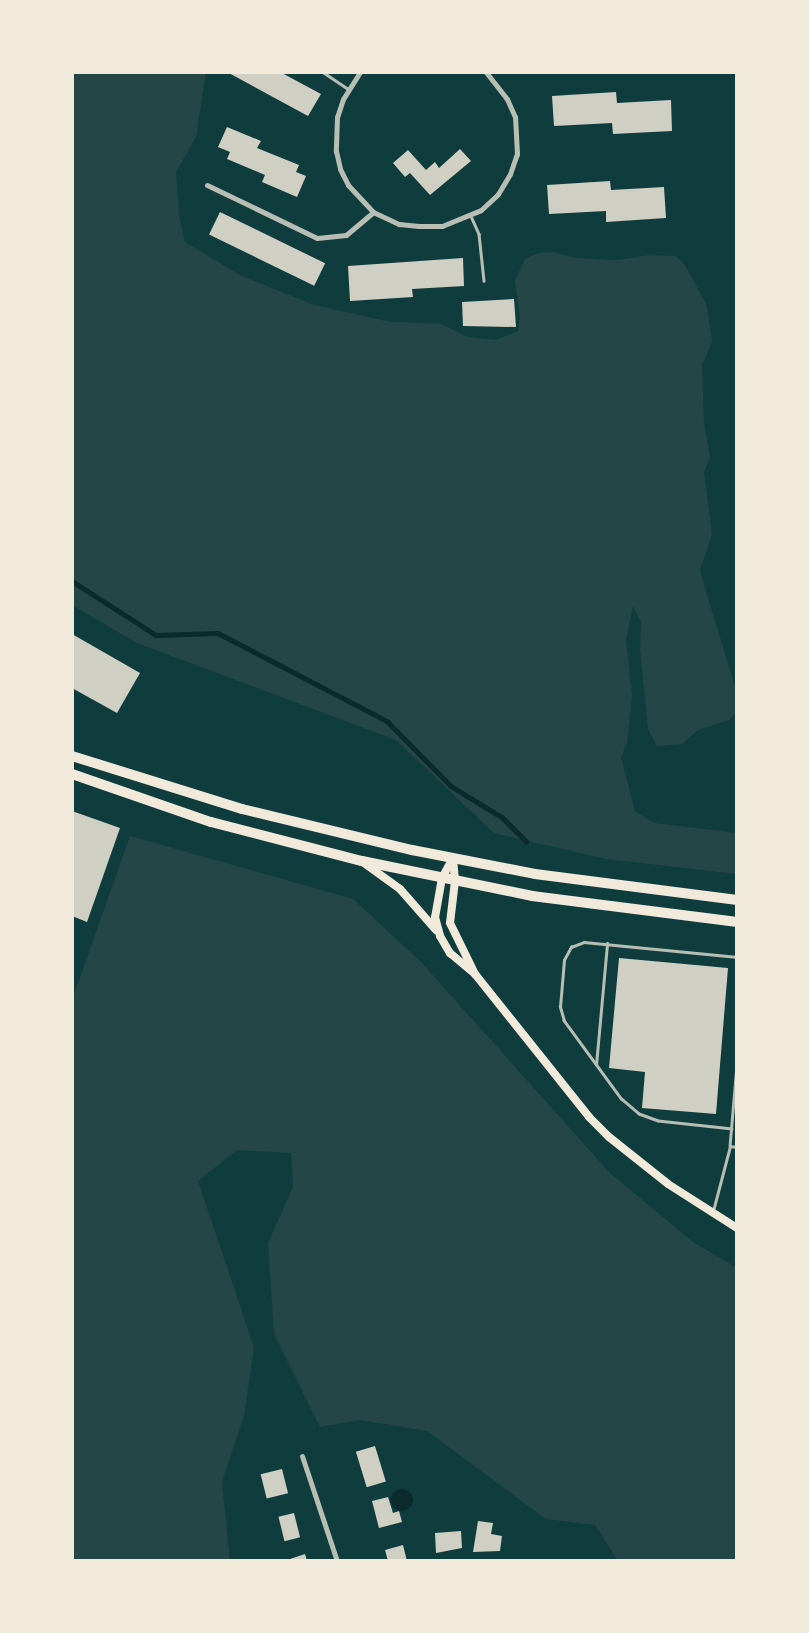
<!DOCTYPE html>
<style>
body{margin:0}
#map{position:relative;width:809px;height:1633px;overflow:hidden;background:#0f3d3e;font-family:"Source Sans 3",sans-serif}
div>[style]{position:absolute}
[style*='--x']{left:calc(var(--x)*1px);top:calc(var(--y)*1px);width:calc(var(--w)*1px);rotate:calc(var(--a)*1deg)}
.green>*{inset:0;background:#244646}
.water>*{inset:0;background:#0a2a2b}
.round{border-radius:50%}
.stream>*{height:4.5px;margin:-2.25px;padding:0 2.25px;transform-origin:2.25px;border-radius:2.25px;background:#0a2a2b}
.building>*{inset:0;background:#cfcfc3;transform-origin:0 0}
.service>*{height:2.5px;margin:-1.25px;padding:0 1.25px;transform-origin:1.25px;border-radius:1.25px;background:#b8beb3}
.minor>*{height:5px;margin:-2.5px;padding:0 2.5px;transform-origin:2.5px;border-radius:2.5px;background:#b8beb3}
.secondary>*{height:8px;margin:-4px;padding:0 4px;transform-origin:4px;border-radius:4px;background:#f1e9da}
.trunk>*{height:10px;margin:-5px;padding:0 5px;transform-origin:5px;border-radius:5px;background:#f1e9da}
span{translate:-50% -50%;white-space:nowrap;text-align:center;line-height:1.15;-webkit-text-stroke:5px #f1e9da;paint-order:stroke}
.frame{position:absolute;inset:0;border:74px solid #f1e9da;pointer-events:none}
</style>
<div id="map">
<div class="green">
<div style="clip-path:polygon(72px 72px,206px 72px,196px 137px,176px 172px,179px 215px,185px 242px,240px 275px,311px 304px,390px 322px,439px 323px,468px 337px,496px 340px,518px 331px,520px 317px,515px 280px,525px 259px,538px 253px,554px 252px,574px 258px,618px 260px,649px 255px,676px 256px,685px 265px,707px 306px,712px 342px,702px 365px,704px 422px,710px 457px,704px 472px,712px 534px,700px 571px,735px 687px,737px 711px,729px 720px,698px 730px,682px 744px,657px 746px,648px 729px,640px 649px,641px 622px,633px 606px,626px 640px,632px 694px,627px 743px,621px 757px,635px 811px,654px 823px,737px 833px,737px 874px,606px 859px,494px 833px,396px 740px,137px 643px,72px 605px)"></div>
<div style="clip-path:polygon(130px 836px,353px 899px,421px 962px,610px 1173px,693px 1242px,737px 1268px,737px 1561px,618px 1561px,595px 1525px,546px 1519px,427px 1431px,360px 1420px,320px 1427px,274px 1334px,268px 1243px,293px 1187px,291px 1153px,237px 1150px,198px 1181px,254px 1347px,244px 1416px,222px 1482px,230px 1561px,72px 1561px,72px 1000px)"></div>
</div>
<div class="water">
<div class="round" style="left:391px;top:1489px;width:22px;height:22px"></div>
</div>
<div class="stream">
<div style="--x:72;--y:581;--w:100;--a:32.7"></div>
<div style="--x:156;--y:635;--w:62;--a:-1.8"></div>
<div style="--x:218;--y:633;--w:191;--a:27.5"></div>
<div style="--x:387;--y:721;--w:91;--a:45.4"></div>
<div style="--x:451;--y:786;--w:61;--a:31.6"></div>
<div style="--x:503;--y:818;--w:33;--a:45"></div>
</div>
<div class="building">
<div style="clip-path:polygon(227px 72px,280px 72px,321px 94px,308px 116px)"></div>
<div style="clip-path:polygon(616px 92px,617px 103px,671px 100px,672px 131px,613px 134px,612px 123px,554px 126px,552px 96px)"></div>
<div style="clip-path:polygon(227px 127px,261px 141px,257px 148px,299px 165px,296px 172px,306px 176px,297px 197px,262px 182px,265px 175px,227px 159px,230px 152px,218px 147px)"></div>
<div style="clip-path:polygon(460px 149px,471px 161px,430px 195px,410px 173px,405px 177px,393px 163px,408px 150px,426px 170px,435px 162px,439px 168px)"></div>
<div style="clip-path:polygon(610px 181px,611px 190px,664px 187px,666px 218px,606px 222px,606px 211px,549px 214px,547px 185px)"></div>
<div style="left:220px;top:212px;width:117px;height:25px;rotate:26deg"></div>
<div style="clip-path:polygon(463px 258px,464px 286px,412px 289px,413px 297px,350px 301px,348px 266px)"></div>
<div style="clip-path:polygon(514px 299px,516px 327px,463px 326px,462px 302px)"></div>
<div style="clip-path:polygon(72px 634px,140px 673px,117px 713px,72px 688px)"></div>
<div style="clip-path:polygon(72px 811px,120px 828px,87px 922px,72px 916px)"></div>
<div style="clip-path:polygon(619px 958px,728px 968px,716px 1114px,642px 1108px,645px 1072px,609px 1068px)"></div>
<div style="left:375px;top:1446px;width:37px;height:20px;rotate:73deg"></div>
<div style="left:282px;top:1469px;width:25px;height:22px;rotate:76deg"></div>
<div style="clip-path:polygon(388px 1497px,393px 1513px,399px 1511px,402px 1522px,379px 1528px,372px 1501px)"></div>
<div style="left:294px;top:1513px;width:25px;height:16px;rotate:76deg"></div>
<div style="clip-path:polygon(478px 1521px,493px 1523px,491px 1534px,502px 1536px,500px 1551px,473px 1552px)"></div>
<div style="clip-path:polygon(461px 1531px,462px 1548px,436px 1553px,435px 1533px)"></div>
<div style="clip-path:polygon(403px 1545px,407px 1561px,388px 1561px,385px 1550px)"></div>
<div style="clip-path:polygon(305px 1554px,307px 1561px,284px 1561px)"></div>
</div>
<div class="service">
<div style="--x:323;--y:72;--w:30;--a:34"></div>
<div style="--x:471;--y:216;--w:20;--a:66"></div>
<div style="--x:479;--y:234;--w:47;--a:83.9"></div>
<div style="--x:596;--y:1065;--w:122;--a:-84.8"></div>
<div style="--x:737;--y:1065;--w:81;--a:94.9"></div>
<div style="--x:730;--y:1146;--w:7;--a:8"></div>
<div style="--x:732;--y:1129;--w:74;--a:-173.8"></div>
<div style="--x:658;--y:1121;--w:20;--a:-160"></div>
<div style="--x:639;--y:1114;--w:23;--a:-140"></div>
<div style="--x:621;--y:1099;--w:97;--a:-126.2"></div>
<div style="--x:564;--y:1021;--w:15;--a:-106"></div>
<div style="--x:560;--y:1007;--w:47;--a:-85.1"></div>
<div style="--x:564;--y:960;--w:15;--a:-62"></div>
<div style="--x:571;--y:947;--w:14;--a:-21"></div>
<div style="--x:584;--y:942;--w:154;--a:5.6"></div>
<div style="--x:713;--y:1211;--w:67;--a:-75.3"></div>
</div>
<div class="minor">
<div style="--x:360;--y:72;--w:32;--a:122"></div>
<div style="--x:343;--y:99;--w:19;--a:108"></div>
<div style="--x:337;--y:117;--w:34;--a:92"></div>
<div style="--x:336;--y:151;--w:18;--a:77"></div>
<div style="--x:340;--y:169;--w:18;--a:63"></div>
<div style="--x:348;--y:185;--w:37;--a:47"></div>
<div style="--x:373;--y:212;--w:29;--a:25"></div>
<div style="--x:399;--y:224;--w:20;--a:6"></div>
<div style="--x:419;--y:226;--w:23;--a:0"></div>
<div style="--x:442;--y:226;--w:42;--a:-22.3"></div>
<div style="--x:481;--y:210;--w:23;--a:-43"></div>
<div style="--x:498;--y:194;--w:23;--a:-59"></div>
<div style="--x:510;--y:174;--w:21;--a:-71"></div>
<div style="--x:517;--y:154;--w:37;--a:-93"></div>
<div style="--x:515;--y:117;--w:20;--a:-114"></div>
<div style="--x:507;--y:99;--w:34;--a:-128"></div>
<div style="--x:207;--y:185;--w:122;--a:25.7"></div>
<div style="--x:317;--y:238;--w:29;--a:-6"></div>
<div style="--x:346;--y:235;--w:35;--a:-40"></div>
<div style="--x:302;--y:1456;--w:111;--a:71.6"></div>
</div>
<div class="secondary">
<div style="--x:453;--y:858;--w:23;--a:119"></div>
<div style="--x:442;--y:878;--w:40;--a:100"></div>
<div style="--x:435;--y:917;--w:20;--a:75"></div>
<div style="--x:440;--y:936;--w:20;--a:60"></div>
<div style="--x:450;--y:953;--w:33;--a:40"></div>
<div style="--x:475;--y:974;--w:183;--a:51.4"></div>
<div style="--x:589;--y:1117;--w:28;--a:45"></div>
<div style="--x:609;--y:1137;--w:75;--a:38.5"></div>
<div style="--x:668;--y:1184;--w:82;--a:32.5"></div>
<div style="--x:453;--y:858;--w:23;--a:85"></div>
<div style="--x:455;--y:881;--w:42;--a:96.8"></div>
<div style="--x:450;--y:923;--w:57;--a:63.9"></div>
<div style="--x:364;--y:863;--w:44;--a:35.8"></div>
<div style="--x:400;--y:889;--w:55;--a:48.7"></div>
</div>
<div class="trunk">
<div style="--x:72;--y:756;--w:178;--a:17.3"></div>
<div style="--x:242;--y:809;--w:175;--a:13.6"></div>
<div style="--x:412;--y:850;--w:125;--a:11"></div>
<div style="--x:535;--y:874;--w:204;--a:7.3"></div>
<div style="--x:72;--y:774;--w:147;--a:19.1"></div>
<div style="--x:211;--y:822;--w:156;--a:14.5"></div>
<div style="--x:362;--y:861;--w:174;--a:11.6"></div>
<div style="--x:532;--y:896;--w:207;--a:7.2"></div>
</div>
<div class="frame"></div>
</div>
